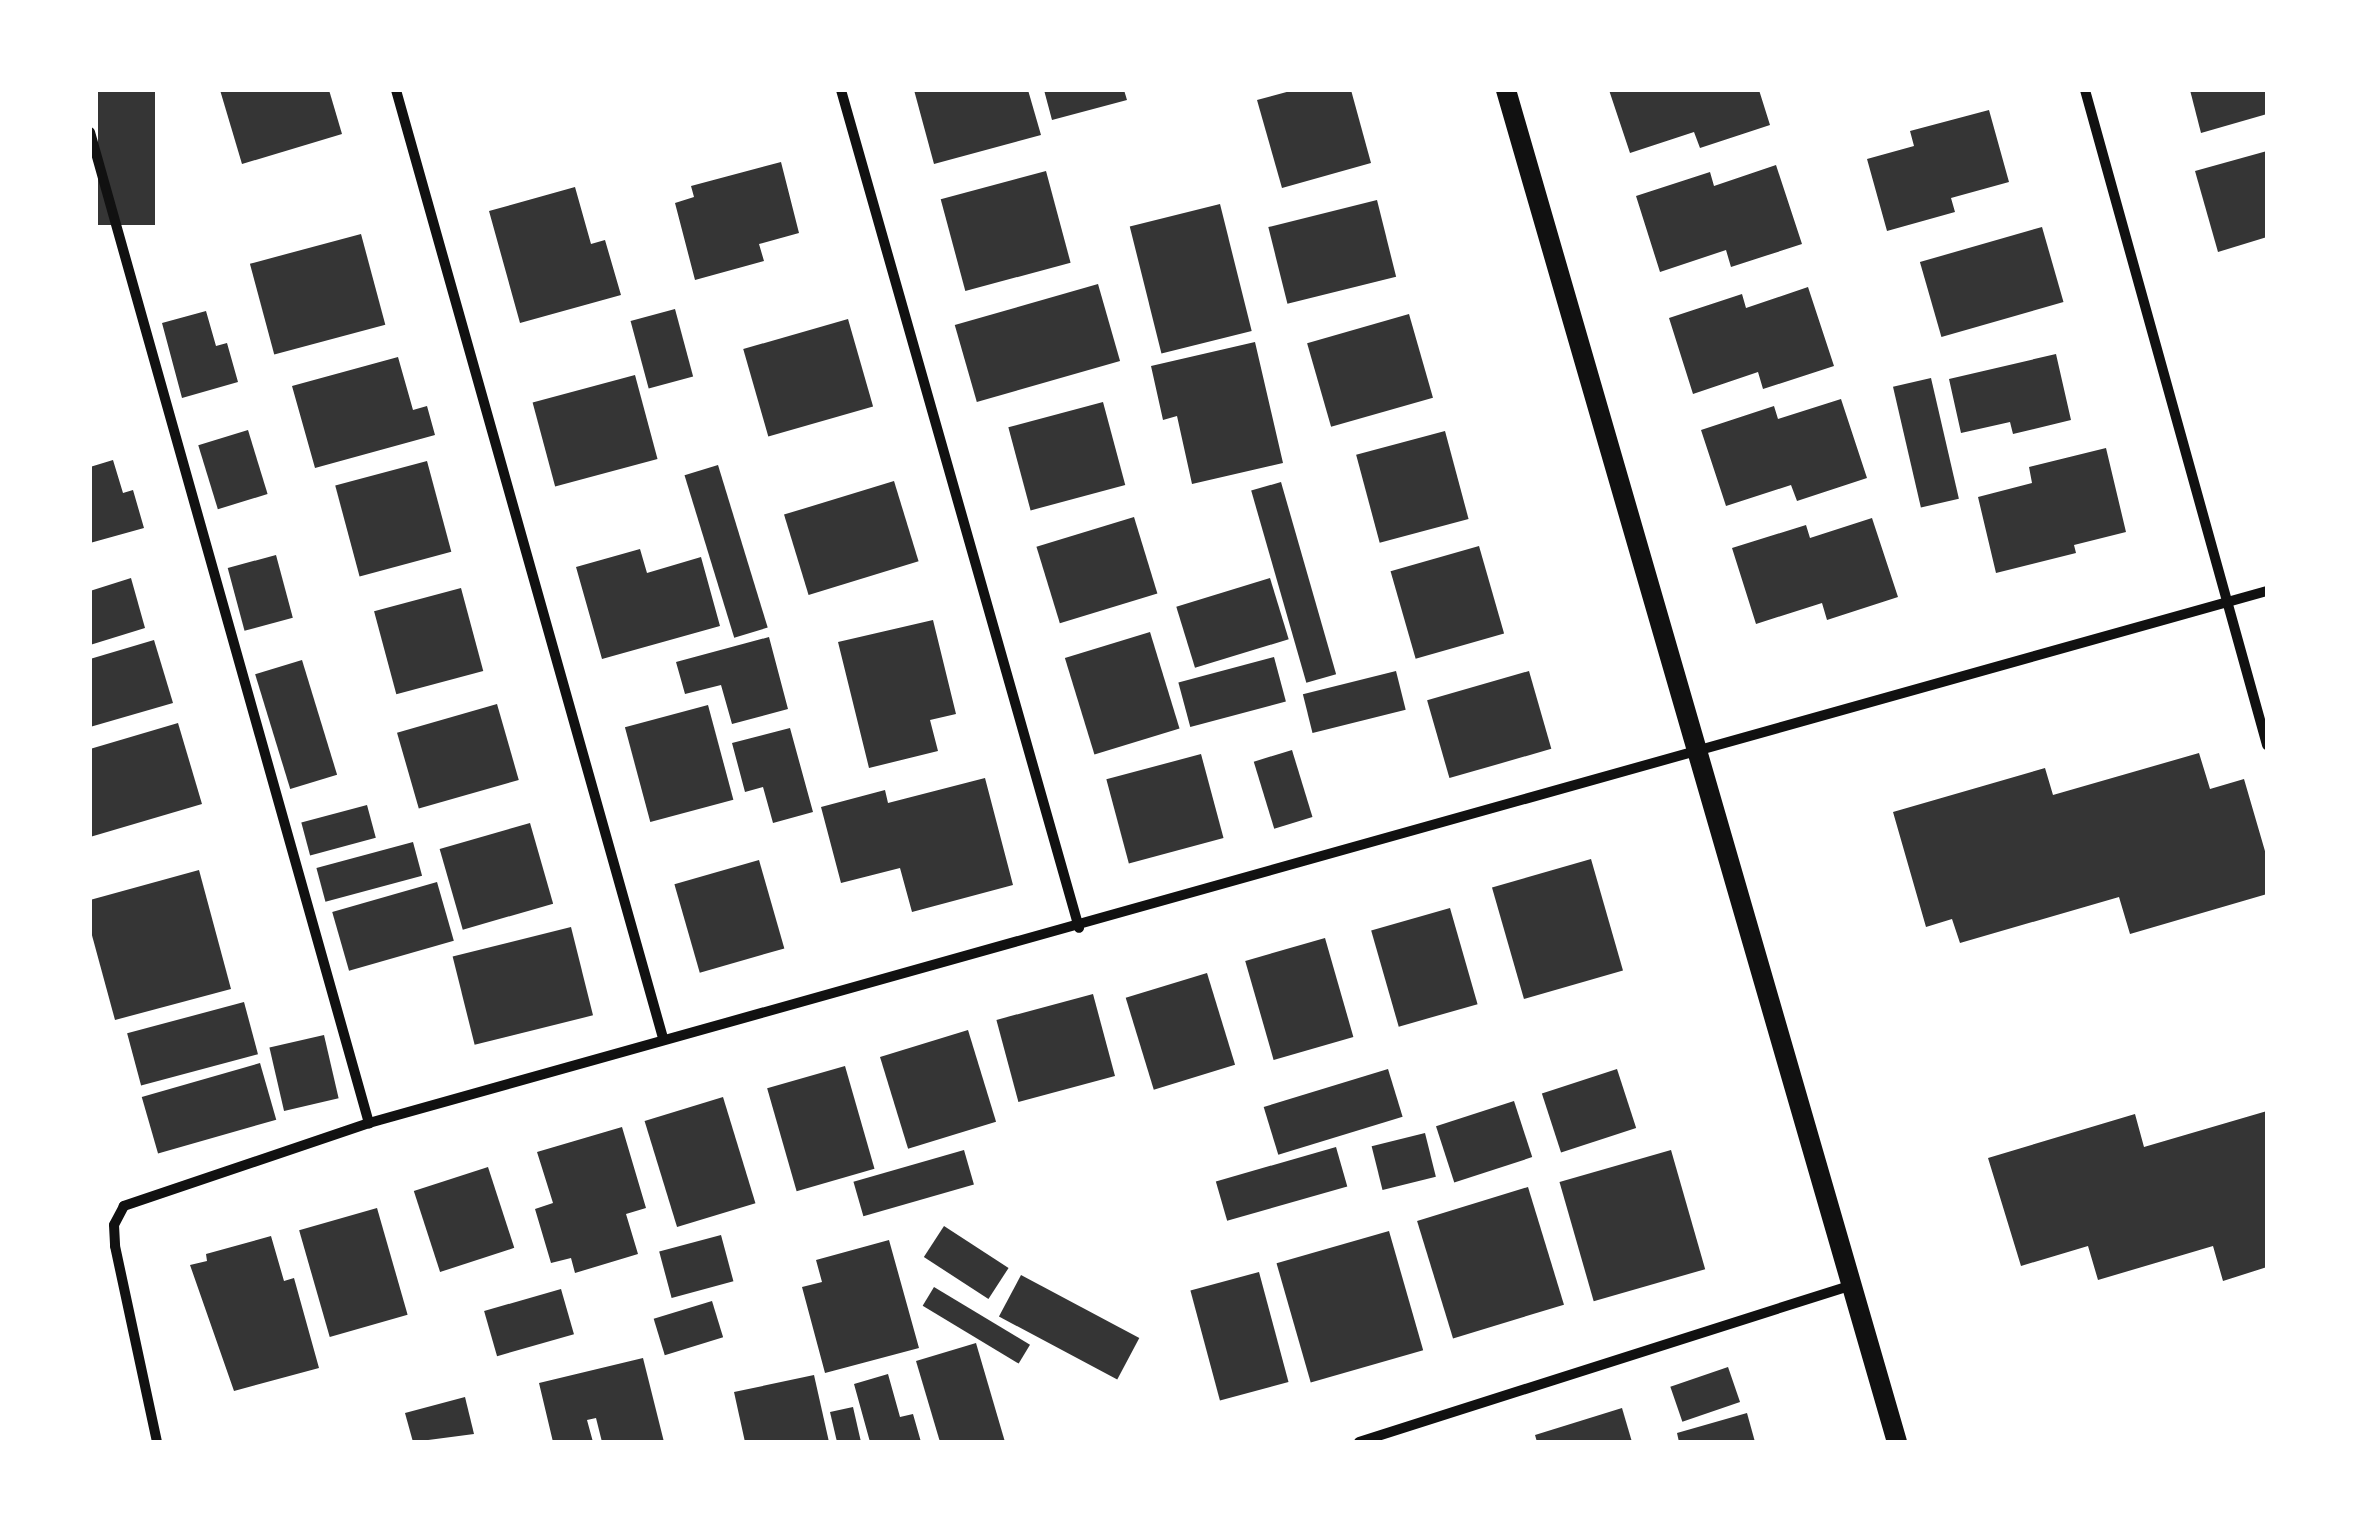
<!DOCTYPE html>
<style>
body{margin:0}
#map{position:relative;width:2357px;height:1532px;overflow:hidden;background:#fff;font-family:Ubuntu,sans-serif}
div>[style]{position:absolute}
[style*='--x']{left:calc(var(--x)*1px);top:calc(var(--y)*1px);width:calc(var(--w)*1px);rotate:calc(var(--a)*1deg)}
.building>*{inset:0;background:#353535;transform-origin:0 0}
.minor>*{height:10px;margin:-5px;padding:0 5px;transform-origin:5px;border-radius:5px;background:#111}
.secondary>*{height:20px;margin:-10px;padding:0 10px;transform-origin:10px;border-radius:10px;background:#111}
span{translate:-50% -50%;white-space:nowrap;text-align:center;line-height:1.15;-webkit-text-stroke:9px #fff;paint-order:stroke}
.frame{position:absolute;inset:0;border:92px solid #fff;pointer-events:none}
</style>
<div id="map">
<div class="building">
<div style="left:98px;top:90px;width:57px;height:135px"></div>
<div style="clip-path:polygon(220px 90px,329px 90px,342px 134px,242px 164px)"></div>
<div style="clip-path:polygon(914px 90px,1028px 90px,1041px 135px,934px 164px)"></div>
<div style="clip-path:polygon(1044px 90px,1124px 90px,1127px 100px,1052px 120px)"></div>
<div style="clip-path:polygon(1294px 90px,1351px 90px,1371px 163px,1282px 188px,1257px 100px)"></div>
<div style="clip-path:polygon(1609px 90px,1759px 90px,1770px 125px,1700px 148px,1694px 132px,1630px 153px)"></div>
<div style="clip-path:polygon(2190px 90px,2267px 90px,2267px 114px,2201px 133px)"></div>
<div style="clip-path:polygon(1989px 110px,2009px 182px,1951px 198px,1955px 212px,1887px 231px,1867px 159px,1914px 146px,1910px 131px)"></div>
<div style="clip-path:polygon(2267px 151px,2267px 237px,2218px 252px,2195px 171px)"></div>
<div style="clip-path:polygon(781px 162px,799px 233px,759px 244px,764px 261px,695px 280px,675px 203px,694px 197px,691px 186px)"></div>
<div style="clip-path:polygon(1776px 165px,1802px 244px,1731px 267px,1726px 250px,1660px 272px,1636px 196px,1710px 172px,1714px 186px)"></div>
<div style="left:1046px;top:171px;width:95px;height:109px;rotate:75deg"></div>
<div style="clip-path:polygon(575px 187px,591px 244px,605px 240px,621px 295px,520px 323px,489px 211px)"></div>
<div style="left:1377px;top:200px;width:79px;height:112px;rotate:76deg"></div>
<div style="left:1220px;top:204px;width:131px;height:93px;rotate:76deg"></div>
<div style="left:2042px;top:227px;width:78px;height:127px;rotate:74deg"></div>
<div style="left:361px;top:234px;width:94px;height:115px;rotate:75deg"></div>
<div style="left:1098px;top:284px;width:80px;height:149px;rotate:74deg"></div>
<div style="clip-path:polygon(1808px 287px,1834px 366px,1763px 389px,1758px 372px,1693px 394px,1669px 318px,1742px 294px,1746px 308px)"></div>
<div style="left:675px;top:309px;width:70px;height:46px;rotate:75deg"></div>
<div style="clip-path:polygon(206px 311px,216px 346px,227px 343px,238px 382px,182px 398px,162px 323px)"></div>
<div style="left:1409px;top:314px;width:87px;height:106px;rotate:74deg"></div>
<div style="left:848px;top:319px;width:91px;height:109px;rotate:74deg"></div>
<div style="clip-path:polygon(1255px 342px,1283px 463px,1192px 484px,1177px 416px,1163px 420px,1151px 366px)"></div>
<div style="clip-path:polygon(2056px 354px,2071px 420px,2013px 434px,2010px 422px,1961px 433px,1949px 379px)"></div>
<div style="clip-path:polygon(398px 357px,413px 410px,427px 406px,435px 435px,315px 468px,292px 386px)"></div>
<div style="left:635px;top:375px;width:87px;height:106px;rotate:75deg"></div>
<div style="left:1931px;top:378px;width:124px;height:39px;rotate:77deg"></div>
<div style="clip-path:polygon(1841px 399px,1867px 478px,1797px 501px,1791px 485px,1726px 506px,1701px 430px,1774px 406px,1778px 419px)"></div>
<div style="left:1103px;top:402px;width:86px;height:98px;rotate:75deg"></div>
<div style="left:248px;top:430px;width:67px;height:52px;rotate:73deg"></div>
<div style="left:1445px;top:431px;width:91px;height:92px;rotate:75deg"></div>
<div style="clip-path:polygon(2106px 448px,2126px 532px,2074px 545px,2076px 553px,1996px 573px,1978px 497px,2032px 483px,2029px 467px)"></div>
<div style="clip-path:polygon(113px 460px,123px 493px,133px 490px,144px 528px,90px 543px,90px 467px)"></div>
<div style="left:427px;top:461px;width:94px;height:95px;rotate:75deg"></div>
<div style="left:718px;top:465px;width:170px;height:35px;rotate:73deg"></div>
<div style="left:894px;top:481px;width:84px;height:115px;rotate:73deg"></div>
<div style="left:1281px;top:482px;width:200px;height:31px;rotate:74deg"></div>
<div style="left:1134px;top:517px;width:80px;height:102px;rotate:73deg"></div>
<div style="clip-path:polygon(1872px 518px,1898px 597px,1827px 620px,1822px 603px,1756px 624px,1732px 548px,1806px 525px,1810px 538px)"></div>
<div style="left:1479px;top:546px;width:91px;height:92px;rotate:74deg"></div>
<div style="clip-path:polygon(640px 549px,647px 573px,701px 557px,720px 626px,602px 659px,576px 567px)"></div>
<div style="left:276px;top:555px;width:65px;height:50px;rotate:75deg"></div>
<div style="clip-path:polygon(131px 578px,145px 628px,90px 645px,90px 591px)"></div>
<div style="left:1270px;top:578px;width:64px;height:98px;rotate:73deg"></div>
<div style="left:461px;top:588px;width:86px;height:90px;rotate:75deg"></div>
<div style="clip-path:polygon(933px 620px,956px 714px,930px 720px,938px 751px,869px 768px,838px 642px)"></div>
<div style="left:1150px;top:632px;width:101px;height:89px;rotate:73deg"></div>
<div style="clip-path:polygon(769px 637px,788px 709px,732px 724px,721px 685px,685px 694px,676px 662px)"></div>
<div style="clip-path:polygon(154px 640px,173px 703px,90px 727px,90px 659px)"></div>
<div style="left:1274px;top:657px;width:46px;height:99px;rotate:75deg"></div>
<div style="left:302px;top:660px;width:120px;height:49px;rotate:73deg"></div>
<div style="left:1396px;top:671px;width:40px;height:96px;rotate:76deg"></div>
<div style="left:1529px;top:671px;width:81px;height:106px;rotate:74deg"></div>
<div style="left:497px;top:704px;width:79px;height:104px;rotate:74deg"></div>
<div style="left:708px;top:705px;width:98px;height:86px;rotate:75deg"></div>
<div style="clip-path:polygon(178px 723px,202px 804px,90px 837px,90px 749px)"></div>
<div style="clip-path:polygon(790px 728px,813px 812px,773px 823px,763px 787px,745px 792px,732px 743px)"></div>
<div style="left:1292px;top:750px;width:70px;height:40px;rotate:73deg"></div>
<div style="clip-path:polygon(2199px 753px,2210px 789px,2244px 779px,2267px 858px,2267px 894px,2130px 934px,2119px 897px,1960px 943px,1952px 919px,1926px 927px,1893px 812px,2045px 768px,2053px 795px)"></div>
<div style="left:1201px;top:754px;width:87px;height:98px;rotate:75deg"></div>
<div style="clip-path:polygon(985px 778px,1013px 885px,912px 912px,900px 868px,841px 883px,821px 807px,885px 790px,888px 803px)"></div>
<div style="left:367px;top:805px;width:34px;height:68px;rotate:75deg"></div>
<div style="left:530px;top:823px;width:84px;height:94px;rotate:74deg"></div>
<div style="left:413px;top:842px;width:35px;height:100px;rotate:75deg"></div>
<div style="left:1591px;top:859px;width:116px;height:103px;rotate:74deg"></div>
<div style="left:759px;top:860px;width:92px;height:88px;rotate:74deg"></div>
<div style="clip-path:polygon(199px 870px,231px 989px,115px 1020px,90px 928px,90px 900px)"></div>
<div style="left:437px;top:882px;width:61px;height:109px;rotate:74deg"></div>
<div style="left:1450px;top:908px;width:100px;height:82px;rotate:74deg"></div>
<div style="left:571px;top:927px;width:91px;height:122px;rotate:76deg"></div>
<div style="left:1325px;top:938px;width:103px;height:83px;rotate:74deg"></div>
<div style="left:1207px;top:973px;width:96px;height:85px;rotate:73deg"></div>
<div style="left:1093px;top:994px;width:85px;height:100px;rotate:75deg"></div>
<div style="left:244px;top:1002px;width:54px;height:121px;rotate:75deg"></div>
<div style="left:968px;top:1030px;width:96px;height:92px;rotate:73deg"></div>
<div style="left:324px;top:1035px;width:65px;height:56px;rotate:77deg"></div>
<div style="left:260px;top:1063px;width:59px;height:123px;rotate:74deg"></div>
<div style="left:845px;top:1066px;width:107px;height:81px;rotate:74deg"></div>
<div style="left:1388px;top:1069px;width:50px;height:130px;rotate:73deg"></div>
<div style="left:1617px;top:1069px;width:62px;height:79px;rotate:72deg"></div>
<div style="left:723px;top:1097px;width:111px;height:82px;rotate:73deg"></div>
<div style="left:1514px;top:1101px;width:59px;height:82px;rotate:72deg"></div>
<div style="clip-path:polygon(2267px 1111px,2267px 1267px,2223px 1281px,2213px 1246px,2098px 1280px,2088px 1246px,2021px 1266px,1988px 1158px,2135px 1114px,2144px 1147px)"></div>
<div style="clip-path:polygon(622px 1127px,646px 1208px,626px 1214px,638px 1254px,575px 1273px,571px 1258px,551px 1263px,535px 1209px,553px 1203px,537px 1152px)"></div>
<div style="left:1425px;top:1133px;width:45px;height:55px;rotate:76deg"></div>
<div style="left:1336px;top:1147px;width:41px;height:125px;rotate:74deg"></div>
<div style="left:964px;top:1150px;width:36px;height:115px;rotate:74deg"></div>
<div style="left:1671px;top:1150px;width:124px;height:116px;rotate:74deg"></div>
<div style="left:488px;top:1167px;width:85px;height:78px;rotate:72deg"></div>
<div style="left:1528px;top:1187px;width:123px;height:116px;rotate:73deg"></div>
<div style="left:377px;top:1208px;width:111px;height:81px;rotate:74deg"></div>
<div style="left:944px;top:1226px;width:77px;height:37px;rotate:33deg"></div>
<div style="left:1389px;top:1231px;width:124px;height:117px;rotate:74deg"></div>
<div style="left:721px;top:1235px;width:48px;height:64px;rotate:75deg"></div>
<div style="clip-path:polygon(271px 1236px,284px 1281px,294px 1278px,319px 1368px,234px 1391px,190px 1265px,207px 1261px,206px 1254px)"></div>
<div style="clip-path:polygon(889px 1240px,919px 1348px,825px 1373px,802px 1287px,822px 1282px,816px 1260px)"></div>
<div style="left:1259px;top:1272px;width:114px;height:71px;rotate:75deg"></div>
<div style="left:1021px;top:1275px;width:134px;height:47px;rotate:28deg"></div>
<div style="left:934px;top:1287px;width:112px;height:22px;rotate:31deg"></div>
<div style="left:561px;top:1289px;width:47px;height:80px;rotate:74deg"></div>
<div style="left:712px;top:1301px;width:38px;height:61px;rotate:73deg"></div>
<div style="clip-path:polygon(976px 1343px,1005px 1442px,940px 1442px,916px 1361px)"></div>
<div style="clip-path:polygon(643px 1358px,664px 1442px,602px 1442px,596px 1418px,587px 1420px,593px 1442px,553px 1442px,539px 1383px)"></div>
<div style="left:1728px;top:1367px;width:37px;height:61px;rotate:71deg"></div>
<div style="clip-path:polygon(888px 1374px,900px 1417px,913px 1414px,921px 1442px,870px 1442px,854px 1384px)"></div>
<div style="clip-path:polygon(814px 1375px,829px 1442px,745px 1442px,734px 1392px)"></div>
<div style="clip-path:polygon(465px 1397px,474px 1434px,413px 1442px,405px 1413px)"></div>
<div style="clip-path:polygon(853px 1407px,861px 1442px,837px 1442px,830px 1412px)"></div>
<div style="clip-path:polygon(1622px 1408px,1632px 1442px,1537px 1442px,1535px 1435px)"></div>
<div style="clip-path:polygon(1747px 1413px,1755px 1442px,1679px 1442px,1677px 1433px)"></div>
</div>
<div class="minor">
<div style="--x:396;--y:90;--w:985;--a:74.27"></div>
<div style="--x:841;--y:90;--w:871;--a:74.14"></div>
<div style="--x:2085;--y:90;--w:680;--a:74.47"></div>
<div style="--x:90;--y:132;--w:1030;--a:74.28"></div>
<div style="--x:369;--y:1123;--w:259;--a:161.3"></div>
<div style="--x:124;--y:1206;--w:21;--a:118"></div>
<div style="--x:114;--y:1225;--w:21;--a:87"></div>
<div style="--x:115;--y:1246;--w:200;--a:77.9"></div>
<div style="--x:369;--y:1123;--w:1971;--a:-15.66"></div>
<div style="--x:1359;--y:1442;--w:517;--a:-17.66"></div>
</div>
<div class="secondary">
<div style="--x:1506;--y:90;--w:1407;--a:73.87"></div>
</div>
<div class="frame"></div>
</div>
